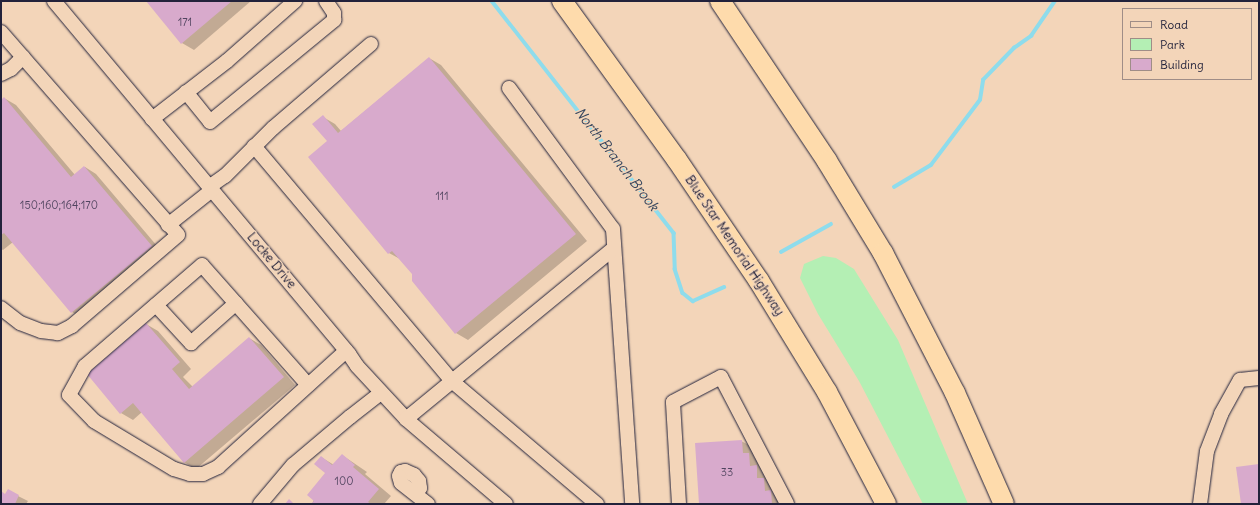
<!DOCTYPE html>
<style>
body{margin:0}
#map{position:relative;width:1260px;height:505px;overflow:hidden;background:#f3d5b9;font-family:Delius,sans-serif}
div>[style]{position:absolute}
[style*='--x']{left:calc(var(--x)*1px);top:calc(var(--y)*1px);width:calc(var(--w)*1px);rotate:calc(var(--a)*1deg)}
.green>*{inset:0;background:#b4efb4}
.shadow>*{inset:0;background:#0003}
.stream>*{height:3.5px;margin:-1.75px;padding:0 1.75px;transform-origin:1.75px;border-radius:1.75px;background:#8edcec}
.building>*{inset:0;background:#d8aacc}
.roads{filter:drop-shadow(0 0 1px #22223b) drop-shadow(0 0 1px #22223b)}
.minor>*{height:14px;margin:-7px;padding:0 7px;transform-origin:7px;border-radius:7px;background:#f3d5b9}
.highway>*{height:20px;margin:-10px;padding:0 10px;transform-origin:10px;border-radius:10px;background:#fedbac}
span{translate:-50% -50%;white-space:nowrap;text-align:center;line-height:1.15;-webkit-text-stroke:3px #f3d5b9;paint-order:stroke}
.number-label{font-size:11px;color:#50445f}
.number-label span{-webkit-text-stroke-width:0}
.street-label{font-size:13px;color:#22223b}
.water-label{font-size:14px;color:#38475e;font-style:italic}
.frame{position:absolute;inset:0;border:2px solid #22223b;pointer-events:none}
.legend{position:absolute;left:1122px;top:8px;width:130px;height:72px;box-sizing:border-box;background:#f3d5b9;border:1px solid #9f8d87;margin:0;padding:5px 7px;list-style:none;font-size:12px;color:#22223b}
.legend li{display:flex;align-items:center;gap:8px;height:20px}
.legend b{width:20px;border:1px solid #9f8d87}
</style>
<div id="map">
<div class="green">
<div style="clip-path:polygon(823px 256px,836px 258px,854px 269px,898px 340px,968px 504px,923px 504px,859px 381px,818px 314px,800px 278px,804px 264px)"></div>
</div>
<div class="shadow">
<div style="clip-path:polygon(147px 1px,251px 1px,194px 50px,182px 43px)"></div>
<div style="clip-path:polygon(429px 58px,441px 65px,587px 241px,468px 340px,456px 333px,413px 274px,400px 259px,389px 253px,328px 142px,323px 117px,335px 124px,341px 131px)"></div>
<div style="clip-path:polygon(4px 98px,16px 105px,75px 175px,85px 167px,96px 174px,163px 253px,84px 319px,72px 312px,13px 242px,3px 250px,1px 249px,1px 101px)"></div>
<div style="clip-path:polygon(146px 324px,158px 331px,191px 369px,183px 377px,193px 387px,249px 338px,261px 345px,295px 385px,196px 469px,184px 462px,142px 412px,133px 420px,121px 413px)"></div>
<div style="clip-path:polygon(741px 441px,753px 447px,754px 457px,761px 461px,783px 504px,700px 504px)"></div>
<div style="clip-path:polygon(342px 455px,367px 472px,365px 474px,391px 496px,384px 504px,312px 504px,326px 473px,321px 457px,334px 465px)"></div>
<div style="clip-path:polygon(8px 491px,28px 501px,26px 504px,1px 504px,1px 493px,6px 495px)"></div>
</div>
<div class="stream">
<div style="--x:492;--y:1;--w:295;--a:51.9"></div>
<div style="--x:674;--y:233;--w:36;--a:88"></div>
<div style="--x:675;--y:269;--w:25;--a:72"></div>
<div style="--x:683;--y:293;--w:13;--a:39"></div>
<div style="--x:693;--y:301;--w:34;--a:-24"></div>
<div style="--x:894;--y:187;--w:43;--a:-30.7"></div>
<div style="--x:931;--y:165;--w:81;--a:-53"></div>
<div style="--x:980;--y:100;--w:20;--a:-81"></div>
<div style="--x:983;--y:80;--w:45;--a:-45.9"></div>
<div style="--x:1014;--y:48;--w:21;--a:-35"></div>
<div style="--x:1031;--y:36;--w:42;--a:-55.6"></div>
<div style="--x:781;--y:252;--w:57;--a:-29.2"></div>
</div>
<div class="building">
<div style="clip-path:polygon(146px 1px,232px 1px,181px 44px)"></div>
<div style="clip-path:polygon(429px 57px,576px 234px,455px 334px,412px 281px,412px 274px,392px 251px,388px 254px,308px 157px,327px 141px,312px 124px,323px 115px,338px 133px)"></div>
<div style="clip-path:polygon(4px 97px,71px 177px,84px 166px,152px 246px,71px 313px,4px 233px,1px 235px,1px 100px)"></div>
<div style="clip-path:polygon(146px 323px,180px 362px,172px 369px,189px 389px,249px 337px,284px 377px,184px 463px,133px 403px,120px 414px,87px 374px)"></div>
<div style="clip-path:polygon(742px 440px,743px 453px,749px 453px,750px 466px,757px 465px,757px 478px,764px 478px,765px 491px,771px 490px,772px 504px,699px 504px,695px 443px)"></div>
<div style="clip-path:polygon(342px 454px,355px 465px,353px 467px,379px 489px,368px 502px,371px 504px,311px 504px,314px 501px,307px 495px,325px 473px,314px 464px,321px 456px,332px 465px)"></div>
<div style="clip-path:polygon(1259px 464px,1259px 504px,1241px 504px,1236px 467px)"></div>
<div style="clip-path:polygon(8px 489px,19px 495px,15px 504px,1px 504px,1px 491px,5px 494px)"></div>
<div style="clip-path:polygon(289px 499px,294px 504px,285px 504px)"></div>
</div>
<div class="roads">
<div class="minor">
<div style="--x:54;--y:1;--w:460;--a:50.1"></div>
<div style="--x:349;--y:354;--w:14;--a:56"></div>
<div style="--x:357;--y:366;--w:72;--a:47.2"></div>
<div style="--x:406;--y:419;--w:131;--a:40.4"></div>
<div style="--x:1;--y:32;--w:269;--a:48.9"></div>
<div style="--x:178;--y:235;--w:140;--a:139.4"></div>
<div style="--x:72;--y:326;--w:16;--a:153"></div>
<div style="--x:58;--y:333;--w:17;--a:-173"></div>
<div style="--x:41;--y:331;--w:22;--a:-159"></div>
<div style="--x:20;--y:323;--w:24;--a:-142"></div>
<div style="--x:1;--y:74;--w:11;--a:-27"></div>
<div style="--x:11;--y:69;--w:17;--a:-45"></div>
<div style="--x:509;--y:88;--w:175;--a:53.6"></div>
<div style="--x:613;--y:229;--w:276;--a:86"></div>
<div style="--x:186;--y:92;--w:38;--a:51"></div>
<div style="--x:210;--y:122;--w:161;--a:-39.4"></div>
<div style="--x:334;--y:20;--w:7;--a:-90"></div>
<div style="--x:334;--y:13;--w:14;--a:-124"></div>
<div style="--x:152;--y:119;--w:95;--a:-37.7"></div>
<div style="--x:227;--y:61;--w:91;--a:-41.4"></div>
<div style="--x:254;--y:146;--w:309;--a:49.9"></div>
<div style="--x:453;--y:382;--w:189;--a:40.3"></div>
<div style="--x:209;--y:187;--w:19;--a:-35"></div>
<div style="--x:225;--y:176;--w:68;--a:-45"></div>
<div style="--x:273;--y:128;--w:129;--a:-40.6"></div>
<div style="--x:168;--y:225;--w:56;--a:-38.5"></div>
<div style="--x:156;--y:305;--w:52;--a:47.4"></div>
<div style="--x:191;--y:343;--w:60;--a:-41.6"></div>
<div style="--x:308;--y:385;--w:160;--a:-131.5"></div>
<div style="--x:202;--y:265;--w:155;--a:139.2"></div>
<div style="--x:85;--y:366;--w:33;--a:119"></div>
<div style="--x:69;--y:395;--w:36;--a:46"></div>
<div style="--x:94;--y:421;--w:93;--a:31"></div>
<div style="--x:174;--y:469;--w:17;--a:17"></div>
<div style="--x:190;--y:474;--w:13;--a:0"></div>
<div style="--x:203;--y:474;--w:17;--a:-25"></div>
<div style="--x:218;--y:467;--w:173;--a:-42.2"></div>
<div style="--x:406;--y:419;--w:269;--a:-39.4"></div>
<div style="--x:415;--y:493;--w:7;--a:-45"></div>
<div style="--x:420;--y:488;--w:7;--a:-98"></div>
<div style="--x:419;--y:481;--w:8;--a:-130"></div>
<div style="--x:414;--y:475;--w:10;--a:-156"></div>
<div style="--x:405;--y:471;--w:4;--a:166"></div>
<div style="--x:401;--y:472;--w:4;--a:117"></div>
<div style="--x:399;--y:476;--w:7;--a:74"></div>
<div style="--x:401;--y:483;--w:34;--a:38"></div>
<div style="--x:260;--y:504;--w:51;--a:-49.8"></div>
<div style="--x:293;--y:465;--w:75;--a:-40.1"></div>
<div style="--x:350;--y:417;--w:39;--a:-38"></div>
<div style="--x:679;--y:504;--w:102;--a:-93.4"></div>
<div style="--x:673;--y:402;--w:54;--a:-27.5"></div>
<div style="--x:721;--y:377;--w:143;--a:62.5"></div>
<div style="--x:1200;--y:504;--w:53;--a:-82.5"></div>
<div style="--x:1207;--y:451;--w:40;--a:-69"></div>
<div style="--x:1221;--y:414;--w:39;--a:-61"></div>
<div style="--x:1240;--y:380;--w:19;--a:-6"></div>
</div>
<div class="highway">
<div style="--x:562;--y:1;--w:196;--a:54.1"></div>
<div style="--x:677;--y:160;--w:146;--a:55.9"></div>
<div style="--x:759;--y:281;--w:130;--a:58.5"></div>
<div style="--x:827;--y:392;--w:127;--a:62.2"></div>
<div style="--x:720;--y:1;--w:192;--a:56.2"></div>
<div style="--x:827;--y:161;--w:108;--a:58.7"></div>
<div style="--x:883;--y:253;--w:157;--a:62.8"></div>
<div style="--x:955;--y:393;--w:121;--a:66.2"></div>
</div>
</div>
<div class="number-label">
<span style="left:185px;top:22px">171</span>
<span style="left:442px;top:196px">111</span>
<span style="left:59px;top:205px">150;160;164;170</span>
<span style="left:727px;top:472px">33</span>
<span style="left:344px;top:481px">100</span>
</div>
<div class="street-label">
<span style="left:734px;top:246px;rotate:56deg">Blue Star Memorial Highway</span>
<span style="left:271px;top:261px;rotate:50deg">Locke Drive</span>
</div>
<div class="water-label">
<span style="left:617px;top:159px;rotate:52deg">North Branch Brook</span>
</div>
<div class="frame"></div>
<ul class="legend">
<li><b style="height:5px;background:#f3d5b9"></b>Road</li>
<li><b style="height:11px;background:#b4efb4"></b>Park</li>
<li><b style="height:11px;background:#d8aacc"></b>Building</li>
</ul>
</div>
